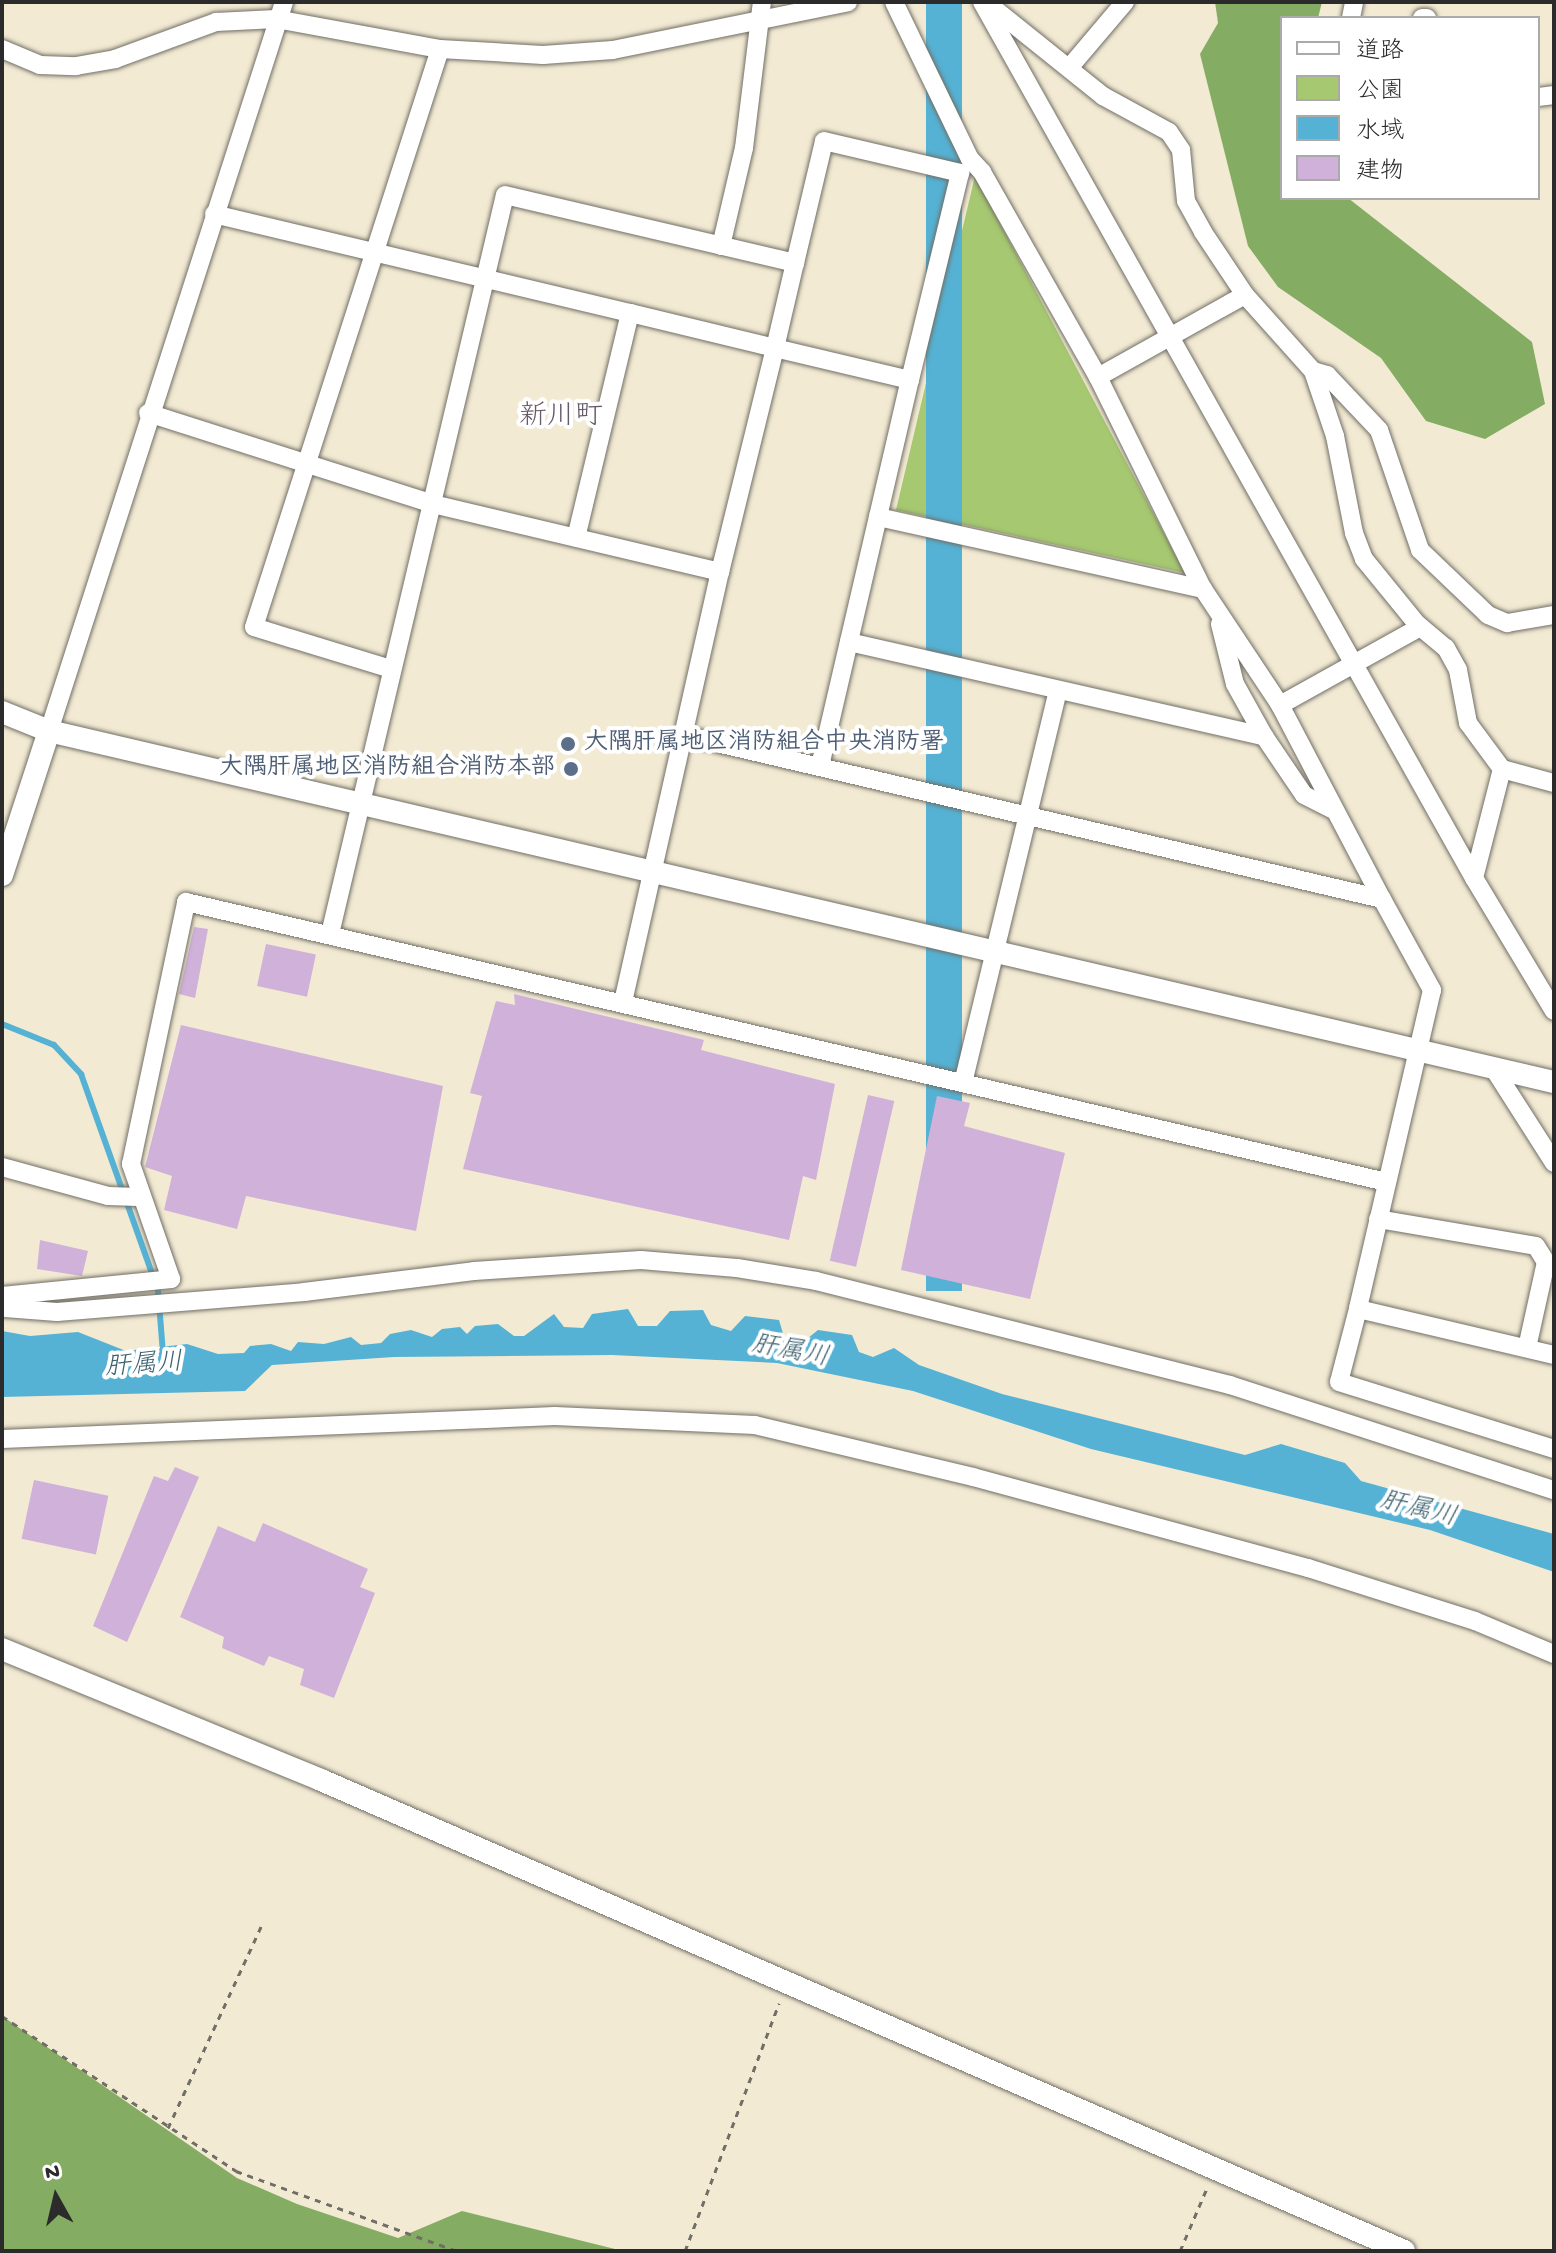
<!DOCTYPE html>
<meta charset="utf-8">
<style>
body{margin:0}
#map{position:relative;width:1556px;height:2253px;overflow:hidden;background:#f2ead3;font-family:"Gochi Hand","Klee One",sans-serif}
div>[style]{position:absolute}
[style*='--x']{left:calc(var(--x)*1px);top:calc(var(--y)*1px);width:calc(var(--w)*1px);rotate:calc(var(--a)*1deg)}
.green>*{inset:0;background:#a6c871}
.forest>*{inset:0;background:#84ac63}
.water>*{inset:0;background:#55b2d4;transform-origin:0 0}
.stream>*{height:6px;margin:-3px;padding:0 3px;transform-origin:3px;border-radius:3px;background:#55b2d4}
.building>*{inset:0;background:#cfb1d9;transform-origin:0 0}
.path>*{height:3px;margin-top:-1.5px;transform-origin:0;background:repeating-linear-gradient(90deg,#716e66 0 6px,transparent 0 12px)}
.roads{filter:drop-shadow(0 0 2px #716e66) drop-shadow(0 0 2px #716e66)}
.minor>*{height:18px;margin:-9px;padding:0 9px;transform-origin:9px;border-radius:9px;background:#fff}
.tertiary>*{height:22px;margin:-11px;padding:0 11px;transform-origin:11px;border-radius:11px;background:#fff}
.dots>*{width:22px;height:22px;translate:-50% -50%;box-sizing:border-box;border:4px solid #fff;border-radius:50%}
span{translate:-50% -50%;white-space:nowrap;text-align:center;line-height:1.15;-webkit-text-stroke:8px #fff;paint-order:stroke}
.service-label{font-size:24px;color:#4e5e75;font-weight:700}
.left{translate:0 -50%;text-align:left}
.right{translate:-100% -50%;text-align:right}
.water-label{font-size:26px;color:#3c616f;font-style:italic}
.quarter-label{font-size:28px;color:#645a68}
.frame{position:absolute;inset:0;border:4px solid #2b2b2b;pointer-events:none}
.legend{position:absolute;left:1280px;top:16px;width:260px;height:184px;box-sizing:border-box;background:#fff;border:2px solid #aaa;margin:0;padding:10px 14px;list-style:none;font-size:24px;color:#2b2b2b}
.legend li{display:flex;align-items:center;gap:16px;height:40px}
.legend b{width:40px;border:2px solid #aaa}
.north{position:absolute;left:16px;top:2157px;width:80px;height:80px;-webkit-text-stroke:6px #fff;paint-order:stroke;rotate:352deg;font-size:22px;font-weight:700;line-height:32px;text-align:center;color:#2b2b2b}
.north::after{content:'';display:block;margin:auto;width:28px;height:36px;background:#2b2b2b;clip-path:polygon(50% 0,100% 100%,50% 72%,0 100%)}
</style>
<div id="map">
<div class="green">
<div style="clip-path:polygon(975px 176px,1185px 573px,896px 510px)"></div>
</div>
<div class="forest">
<div style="clip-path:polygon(1215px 2px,1322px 2px,1318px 18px,1282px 18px,1282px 198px,1348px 198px,1532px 342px,1545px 404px,1485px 439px,1426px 421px,1381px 358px,1278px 287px,1248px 246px,1200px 54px,1218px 23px)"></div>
<div style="clip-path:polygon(2px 2016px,237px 2178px,297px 2204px,398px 2238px,462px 2211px,623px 2251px,2px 2251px)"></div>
</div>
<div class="water">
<div style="left:926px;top:2px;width:36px;height:1289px"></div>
<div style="clip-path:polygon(628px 1309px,638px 1326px,657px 1326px,670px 1311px,703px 1310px,711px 1325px,731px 1331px,745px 1316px,779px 1320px,785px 1340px,803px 1342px,818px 1330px,852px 1335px,859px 1352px,873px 1357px,894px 1348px,919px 1365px,1002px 1394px,1245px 1455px,1281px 1444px,1345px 1463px,1361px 1481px,1554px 1534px,1554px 1572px,1430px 1530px,1091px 1449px,913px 1391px,777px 1363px,612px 1355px,394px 1357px,272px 1365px,245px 1391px,2px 1397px,2px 1331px,30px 1336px,78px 1332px,126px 1351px,187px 1344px,218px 1354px,244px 1353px,250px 1346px,271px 1344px,291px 1351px,298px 1342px,324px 1344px,351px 1337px,361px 1345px,381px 1343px,390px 1334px,411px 1330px,432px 1337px,442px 1329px,460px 1327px,467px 1334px,475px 1326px,498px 1324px,514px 1336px,524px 1336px,554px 1314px,564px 1327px,583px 1328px,592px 1314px)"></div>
</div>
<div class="stream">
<div style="--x:2;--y:1024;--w:56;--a:22"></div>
<div style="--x:54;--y:1045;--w:40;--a:47"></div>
<div style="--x:81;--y:1074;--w:229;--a:70.4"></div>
<div style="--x:158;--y:1290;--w:63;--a:85.5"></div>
</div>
<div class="building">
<div style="clip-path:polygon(194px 927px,208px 929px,195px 998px,179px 994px)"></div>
<div style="left:266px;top:944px;width:51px;height:43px;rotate:12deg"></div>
<div style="clip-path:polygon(514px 994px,704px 1040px,701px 1050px,835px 1084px,816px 1180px,803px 1176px,789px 1240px,463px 1169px,482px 1096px,470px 1093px,496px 1001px,515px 1005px)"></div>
<div style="clip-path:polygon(181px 1025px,443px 1086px,416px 1231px,246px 1196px,237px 1229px,164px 1210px,172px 1176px,145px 1167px)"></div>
<div style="left:868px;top:1095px;width:27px;height:170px;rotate:13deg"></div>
<div style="clip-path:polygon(937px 1096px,970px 1103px,964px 1126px,1065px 1153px,1030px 1299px,901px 1270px)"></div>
<div style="clip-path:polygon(40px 1240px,88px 1251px,82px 1276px,37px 1269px)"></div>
<div style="clip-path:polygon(175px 1467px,199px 1477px,127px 1642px,93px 1626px,154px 1476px,168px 1481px)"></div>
<div style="left:34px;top:1480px;width:76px;height:60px;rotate:12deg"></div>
<div style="clip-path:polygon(263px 1523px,368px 1569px,360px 1587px,375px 1593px,334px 1698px,300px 1685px,304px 1669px,269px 1656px,264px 1666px,222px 1648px,224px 1637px,180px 1617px,218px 1526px,255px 1542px)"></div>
</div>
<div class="path">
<div style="--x:2;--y:2016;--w:281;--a:33.5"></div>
<div style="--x:236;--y:2171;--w:235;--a:19.9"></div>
<div style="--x:168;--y:2128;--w:227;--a:-65.2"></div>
<div style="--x:685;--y:2251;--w:265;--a:-69.2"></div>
<div style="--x:1180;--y:2251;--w:69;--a:-66.8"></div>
</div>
<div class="roads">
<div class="minor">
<div style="--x:894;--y:2;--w:174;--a:64.2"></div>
<div style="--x:970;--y:159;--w:18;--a:47"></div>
<div style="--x:982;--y:172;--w:236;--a:60.5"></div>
<div style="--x:1098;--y:377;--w:237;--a:63.7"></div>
<div style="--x:1203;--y:589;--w:139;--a:56.4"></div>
<div style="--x:1280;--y:705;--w:219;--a:62.3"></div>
<div style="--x:982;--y:2;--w:1005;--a:60.68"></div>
<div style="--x:1474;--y:878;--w:155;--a:59"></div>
<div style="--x:987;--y:3;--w:149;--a:38.7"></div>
<div style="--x:1103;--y:96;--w:75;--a:28.6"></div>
<div style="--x:1169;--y:132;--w:22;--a:56"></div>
<div style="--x:1181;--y:150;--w:51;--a:84.4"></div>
<div style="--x:1186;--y:201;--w:35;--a:61"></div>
<div style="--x:1203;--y:232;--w:76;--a:56.3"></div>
<div style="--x:1245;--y:295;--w:102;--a:48.2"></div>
<div style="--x:1313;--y:371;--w:69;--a:71.3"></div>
<div style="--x:1335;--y:436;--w:99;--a:78.9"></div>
<div style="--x:1354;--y:533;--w:28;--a:69"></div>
<div style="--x:1364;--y:559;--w:84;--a:50.8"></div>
<div style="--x:1417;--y:624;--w:38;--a:40"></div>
<div style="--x:1446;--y:648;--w:25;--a:61"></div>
<div style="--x:1458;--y:670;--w:54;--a:79.3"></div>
<div style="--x:1468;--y:723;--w:57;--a:53.5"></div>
<div style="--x:1502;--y:769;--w:54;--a:15.1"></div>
<div style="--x:1351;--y:18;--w:16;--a:-79"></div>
<div style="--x:1422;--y:18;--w:5;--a:0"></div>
<div style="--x:2;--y:49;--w:41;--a:22.8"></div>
<div style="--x:40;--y:65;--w:36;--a:2"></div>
<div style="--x:76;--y:66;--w:40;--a:-10"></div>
<div style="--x:115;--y:59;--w:108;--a:-20.1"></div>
<div style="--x:216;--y:22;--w:60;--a:-2.9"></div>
<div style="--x:276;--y:19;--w:167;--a:10.4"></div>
<div style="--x:440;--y:49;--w:103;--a:3.3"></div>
<div style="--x:543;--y:55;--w:70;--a:-4.1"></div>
<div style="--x:613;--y:50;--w:240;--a:-11.5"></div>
<div style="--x:1069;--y:68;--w:87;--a:-49.7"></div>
<div style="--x:1538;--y:97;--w:16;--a:-7"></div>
<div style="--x:214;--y:214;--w:428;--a:13.4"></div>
<div style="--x:630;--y:313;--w:231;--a:103.5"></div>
<div style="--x:721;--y:246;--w:101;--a:-76.8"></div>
<div style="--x:744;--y:148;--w:147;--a:-83"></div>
<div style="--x:1313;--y:371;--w:15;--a:16"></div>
<div style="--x:1327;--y:375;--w:76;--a:46.6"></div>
<div style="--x:1379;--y:430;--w:127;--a:71.1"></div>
<div style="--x:1420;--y:550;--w:94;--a:43.7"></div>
<div style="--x:1488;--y:615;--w:21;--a:23"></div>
<div style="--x:1507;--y:623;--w:48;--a:-9.7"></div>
<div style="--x:1098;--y:377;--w:168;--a:-29.2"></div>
<div style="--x:148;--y:413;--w:299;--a:17.7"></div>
<div style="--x:433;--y:504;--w:295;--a:13.3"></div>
<div style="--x:878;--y:517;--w:333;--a:12.5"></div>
<div style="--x:1220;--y:624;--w:62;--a:76"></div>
<div style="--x:1235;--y:684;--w:60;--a:60.9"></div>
<div style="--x:1264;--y:736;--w:71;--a:55.9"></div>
<div style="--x:1304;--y:795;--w:31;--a:27"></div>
<div style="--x:849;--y:642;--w:426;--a:12.8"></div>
<div style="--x:391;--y:669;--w:143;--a:-163"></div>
<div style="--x:254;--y:627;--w:607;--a:-72.16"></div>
<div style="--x:1280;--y:705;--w:160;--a:-29.1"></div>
<div style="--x:49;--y:731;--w:766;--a:-72.13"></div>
<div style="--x:683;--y:735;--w:718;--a:13.2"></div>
<div style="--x:1382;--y:899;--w:104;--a:61.2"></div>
<div style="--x:1432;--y:990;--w:327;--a:103.1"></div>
<div style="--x:820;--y:766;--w:396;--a:-76.9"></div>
<div style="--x:1474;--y:878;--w:113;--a:-75.6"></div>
<div style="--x:330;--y:934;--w:759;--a:-76.68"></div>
<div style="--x:505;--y:195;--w:298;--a:13.2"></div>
<div style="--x:623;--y:1002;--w:441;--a:-77.3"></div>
<div style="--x:720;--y:572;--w:231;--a:-76.2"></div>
<div style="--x:775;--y:348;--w:87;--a:-76.8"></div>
<div style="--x:795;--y:263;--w:125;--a:-76.6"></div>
<div style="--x:824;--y:141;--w:140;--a:13.2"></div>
<div style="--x:960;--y:173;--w:213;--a:103.6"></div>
<div style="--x:910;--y:380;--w:139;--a:-166.7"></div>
<div style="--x:775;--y:348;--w:149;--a:-166.4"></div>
<div style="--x:1492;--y:1066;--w:115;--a:57.4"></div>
<div style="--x:963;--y:1083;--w:404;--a:-76.4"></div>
<div style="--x:2;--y:1167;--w:110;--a:15.3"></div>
<div style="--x:108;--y:1196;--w:30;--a:2"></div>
<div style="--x:1378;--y:1219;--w:160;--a:9.7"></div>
<div style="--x:1536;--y:1246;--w:19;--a:58"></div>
<div style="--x:1546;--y:1262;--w:88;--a:102.5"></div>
<div style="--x:2;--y:1296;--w:170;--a:-5.7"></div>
<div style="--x:171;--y:1279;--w:122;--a:-109.2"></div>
<div style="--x:131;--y:1164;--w:268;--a:-78.1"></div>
<div style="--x:186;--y:902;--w:1232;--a:13.13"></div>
<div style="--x:5;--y:1308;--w:52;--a:4.4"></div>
<div style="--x:57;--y:1312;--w:248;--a:-4.6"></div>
<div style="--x:304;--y:1292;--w:171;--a:-7"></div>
<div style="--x:474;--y:1271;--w:167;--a:-3.8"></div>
<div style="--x:641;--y:1260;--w:96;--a:4.8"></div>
<div style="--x:737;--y:1268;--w:80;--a:9.3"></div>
<div style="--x:816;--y:1281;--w:427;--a:14.1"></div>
<div style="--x:1230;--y:1385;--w:341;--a:18"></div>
<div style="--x:1554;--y:1355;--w:201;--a:-166.8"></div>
<div style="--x:1358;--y:1309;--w:75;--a:104.6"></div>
<div style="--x:1339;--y:1382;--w:225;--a:17.3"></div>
<div style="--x:2;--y:1439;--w:553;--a:-2.38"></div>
<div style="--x:555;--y:1416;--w:200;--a:2.6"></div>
<div style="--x:755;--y:1425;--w:224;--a:13.4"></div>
<div style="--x:973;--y:1477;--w:347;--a:15.2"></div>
<div style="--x:1308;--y:1568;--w:175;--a:17.6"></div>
<div style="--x:1475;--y:1621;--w:86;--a:22.7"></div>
</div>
<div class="tertiary">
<div style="--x:2;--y:712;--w:51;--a:22"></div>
<div style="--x:49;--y:731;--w:1545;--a:13.13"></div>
<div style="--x:2;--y:875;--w:151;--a:-71.9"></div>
<div style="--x:2;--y:1649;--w:345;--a:22.3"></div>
<div style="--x:321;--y:1780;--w:1181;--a:23.5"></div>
</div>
</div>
<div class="dots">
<div style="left:568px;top:744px;background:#5c6f8a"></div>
<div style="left:571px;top:769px;background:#5c6f8a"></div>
</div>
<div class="service-label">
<span class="left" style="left:584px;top:744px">大隅肝属地区消防組合中央消防署</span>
<span class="right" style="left:555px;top:769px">大隅肝属地区消防組合消防本部</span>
</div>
<div class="water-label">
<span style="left:790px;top:1353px;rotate:11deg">肝属川</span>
<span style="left:144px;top:1367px;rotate:-4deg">肝属川</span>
<span style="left:1418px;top:1511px;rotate:14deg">肝属川</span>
</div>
<div class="quarter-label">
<span style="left:561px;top:418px">新川町</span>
</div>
<div class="frame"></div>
<ul class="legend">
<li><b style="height:10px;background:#fff"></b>道路</li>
<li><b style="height:22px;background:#a6c871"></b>公園</li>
<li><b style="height:22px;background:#55b2d4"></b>水域</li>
<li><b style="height:22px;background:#cfb1d9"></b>建物</li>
</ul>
<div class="north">N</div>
</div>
